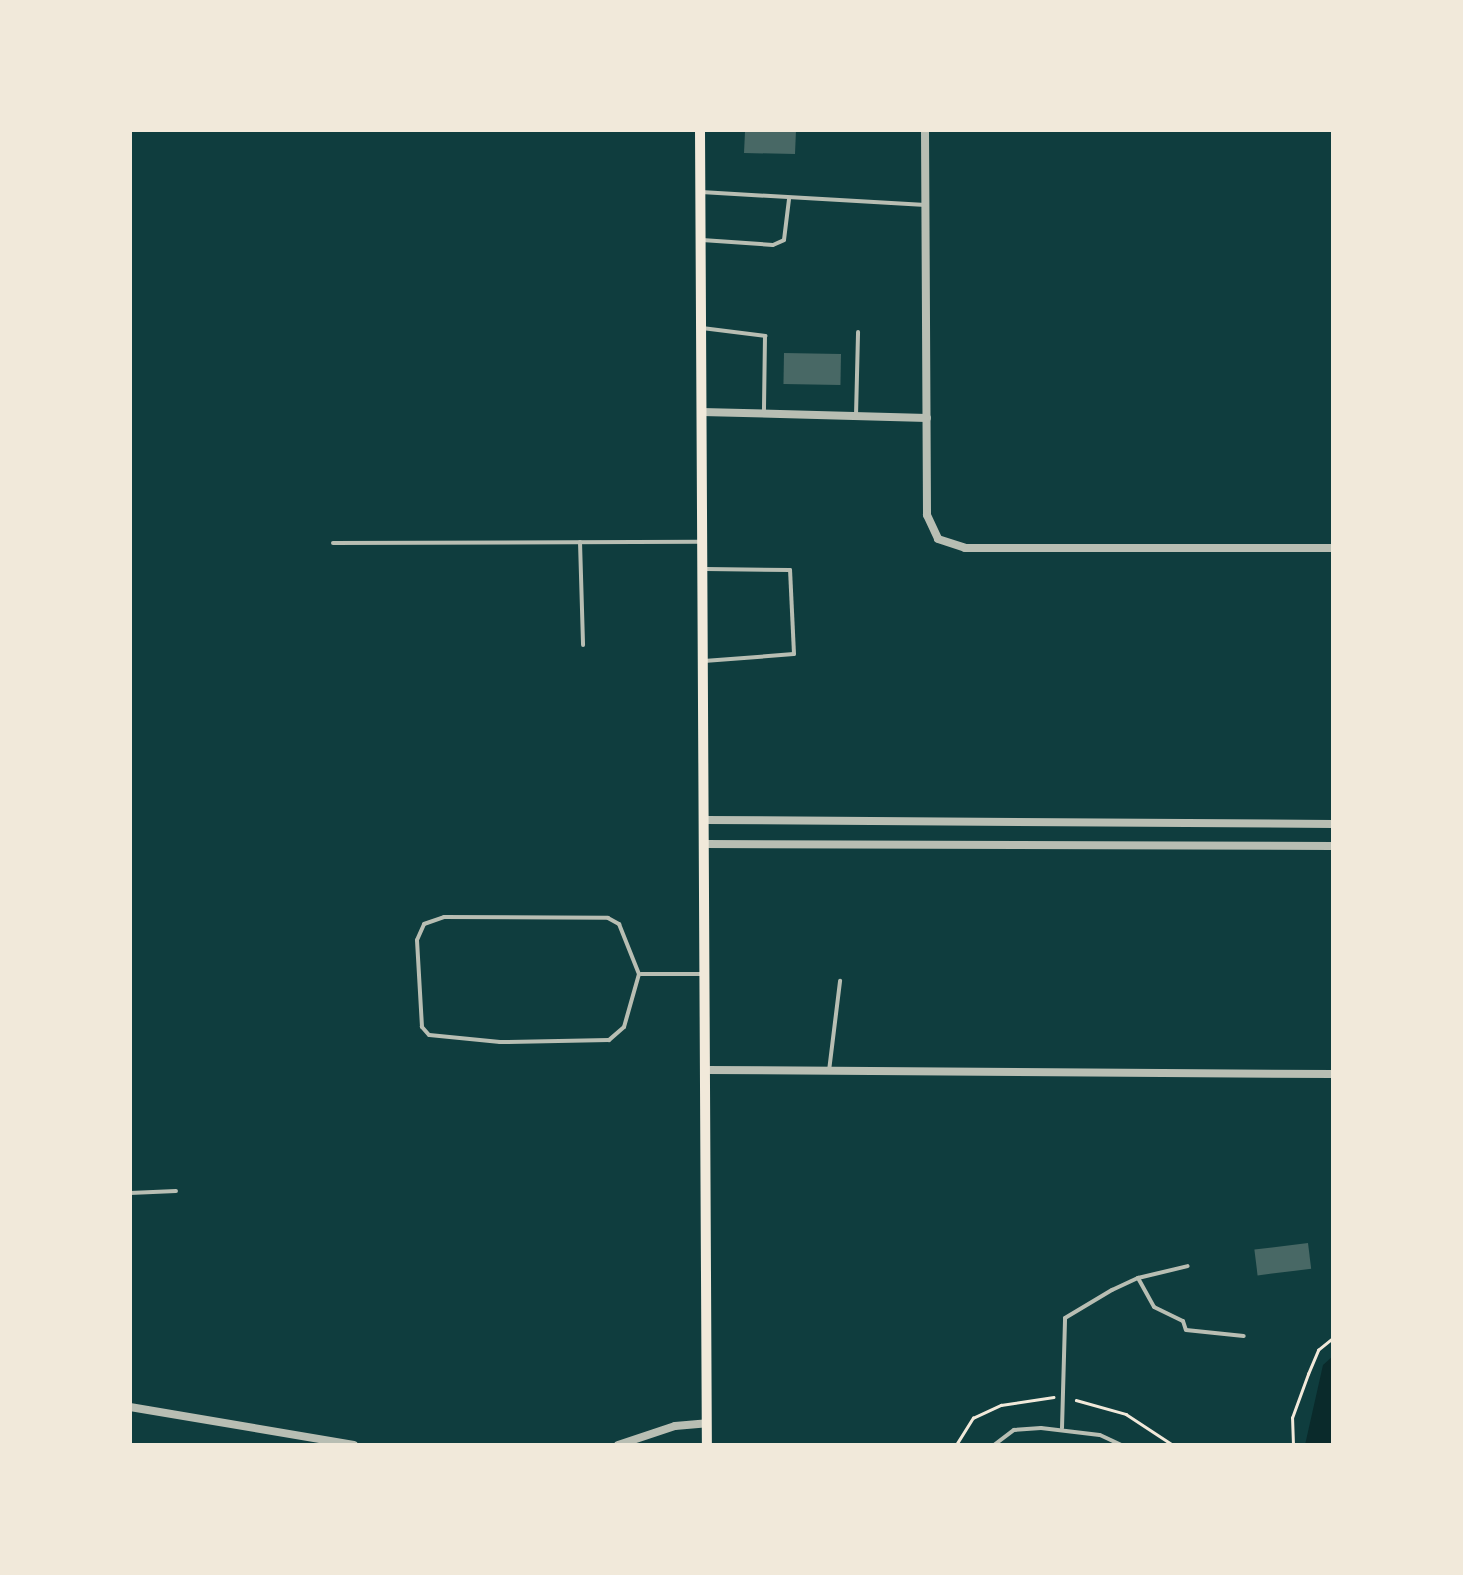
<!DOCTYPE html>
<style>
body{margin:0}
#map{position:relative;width:1463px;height:1575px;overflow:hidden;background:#0f3d3e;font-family:Roboto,sans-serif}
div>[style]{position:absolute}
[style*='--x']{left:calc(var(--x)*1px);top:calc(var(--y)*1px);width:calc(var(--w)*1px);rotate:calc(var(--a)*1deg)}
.water>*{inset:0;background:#0a2a2b}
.building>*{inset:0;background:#486865;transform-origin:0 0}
.path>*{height:2.5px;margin:-1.25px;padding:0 1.25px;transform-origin:1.25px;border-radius:1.25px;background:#f1e9da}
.service>*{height:4px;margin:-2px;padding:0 2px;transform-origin:2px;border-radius:2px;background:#b8beb3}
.minor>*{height:8px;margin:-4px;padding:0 4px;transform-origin:4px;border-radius:4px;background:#b8beb3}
.secondary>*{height:10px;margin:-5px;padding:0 5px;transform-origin:5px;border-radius:5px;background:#f1e9da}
span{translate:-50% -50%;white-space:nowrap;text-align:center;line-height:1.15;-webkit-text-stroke:10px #f1e9da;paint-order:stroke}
.frame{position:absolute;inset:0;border:132px solid #f1e9da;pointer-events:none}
</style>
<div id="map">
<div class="water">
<div style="clip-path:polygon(1333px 1356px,1333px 1445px,1305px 1445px,1323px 1365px)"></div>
</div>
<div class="building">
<div style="clip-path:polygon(796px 130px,795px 154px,744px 153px,745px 132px)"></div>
<div style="left:784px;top:353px;width:57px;height:31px;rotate:1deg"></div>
<div style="left:1308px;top:1243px;width:26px;height:54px;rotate:83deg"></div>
</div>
<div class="path">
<div style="--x:1076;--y:1400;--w:52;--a:15.6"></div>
<div style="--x:1126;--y:1414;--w:56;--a:33.4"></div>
<div style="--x:956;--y:1445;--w:32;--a:-58"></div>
<div style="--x:973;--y:1418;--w:31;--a:-25"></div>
<div style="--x:1001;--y:1405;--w:53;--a:-8.7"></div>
<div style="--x:1293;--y:1445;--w:27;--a:-92"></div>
<div style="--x:1292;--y:1418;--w:47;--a:-70"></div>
<div style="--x:1308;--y:1374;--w:26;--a:-67"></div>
<div style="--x:1318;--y:1350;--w:19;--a:-39"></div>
</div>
<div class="service">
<div style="--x:701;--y:192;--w:225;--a:3.3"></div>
<div style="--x:702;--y:240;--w:71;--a:4"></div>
<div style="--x:773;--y:245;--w:12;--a:-24"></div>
<div style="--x:784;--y:240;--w:41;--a:-83"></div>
<div style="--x:702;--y:328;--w:64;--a:7.2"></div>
<div style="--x:765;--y:336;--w:75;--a:90.8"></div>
<div style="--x:856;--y:416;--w:84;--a:-88.6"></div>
<div style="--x:580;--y:542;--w:103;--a:88.3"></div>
<div style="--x:333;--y:543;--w:366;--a:-0.2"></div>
<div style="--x:704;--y:661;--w:90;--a:-4.4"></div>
<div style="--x:794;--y:654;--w:84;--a:-92.7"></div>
<div style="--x:790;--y:570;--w:84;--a:-179.3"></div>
<div style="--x:444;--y:917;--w:164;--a:0.3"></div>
<div style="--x:608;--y:918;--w:13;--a:29"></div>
<div style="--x:619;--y:924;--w:54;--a:68.2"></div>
<div style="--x:639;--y:974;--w:55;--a:105.8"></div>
<div style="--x:624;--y:1027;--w:20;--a:139"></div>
<div style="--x:609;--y:1040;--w:109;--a:178.9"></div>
<div style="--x:500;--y:1042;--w:71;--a:-174.4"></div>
<div style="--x:429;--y:1035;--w:11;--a:-131"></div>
<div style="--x:422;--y:1027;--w:87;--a:-93.3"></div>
<div style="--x:417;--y:940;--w:17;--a:-66"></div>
<div style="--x:424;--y:924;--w:21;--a:-19"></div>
<div style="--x:641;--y:974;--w:60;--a:0"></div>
<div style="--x:829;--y:1071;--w:91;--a:-83"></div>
<div style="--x:130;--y:1193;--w:46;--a:-2.5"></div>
<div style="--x:1138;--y:1278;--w:51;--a:-13.5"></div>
<div style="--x:1062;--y:1428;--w:110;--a:-88.4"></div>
<div style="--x:1065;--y:1318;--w:55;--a:-30.8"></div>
<div style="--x:1112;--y:1290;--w:29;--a:-25"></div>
<div style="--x:1138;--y:1278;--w:33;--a:61"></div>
<div style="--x:1154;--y:1307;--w:32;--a:26"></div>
<div style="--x:1183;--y:1321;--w:9;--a:72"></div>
<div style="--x:1186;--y:1330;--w:58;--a:5.9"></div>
<div style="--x:994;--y:1445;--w:25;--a:-37"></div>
<div style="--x:1014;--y:1430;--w:27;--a:-4"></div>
<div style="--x:1041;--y:1428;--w:59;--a:6.8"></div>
<div style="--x:1100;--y:1435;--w:23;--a:25"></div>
</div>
<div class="minor">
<div style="--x:925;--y:130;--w:385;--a:89.7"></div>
<div style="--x:927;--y:515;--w:26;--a:65"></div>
<div style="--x:938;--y:539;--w:28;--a:18"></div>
<div style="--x:965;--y:548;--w:368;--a:0"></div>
<div style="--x:702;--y:412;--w:225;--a:1.5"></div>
<div style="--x:705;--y:820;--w:628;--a:0.36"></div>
<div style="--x:705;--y:844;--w:628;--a:0.18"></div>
<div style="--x:706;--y:1070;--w:627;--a:0.37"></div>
<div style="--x:130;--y:1407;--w:227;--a:9.6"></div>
<div style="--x:618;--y:1445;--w:60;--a:-18.4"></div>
<div style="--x:675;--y:1426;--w:32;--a:-5"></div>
</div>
<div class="secondary">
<div style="--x:700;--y:130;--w:1315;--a:89.7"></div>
</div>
<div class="frame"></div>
</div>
